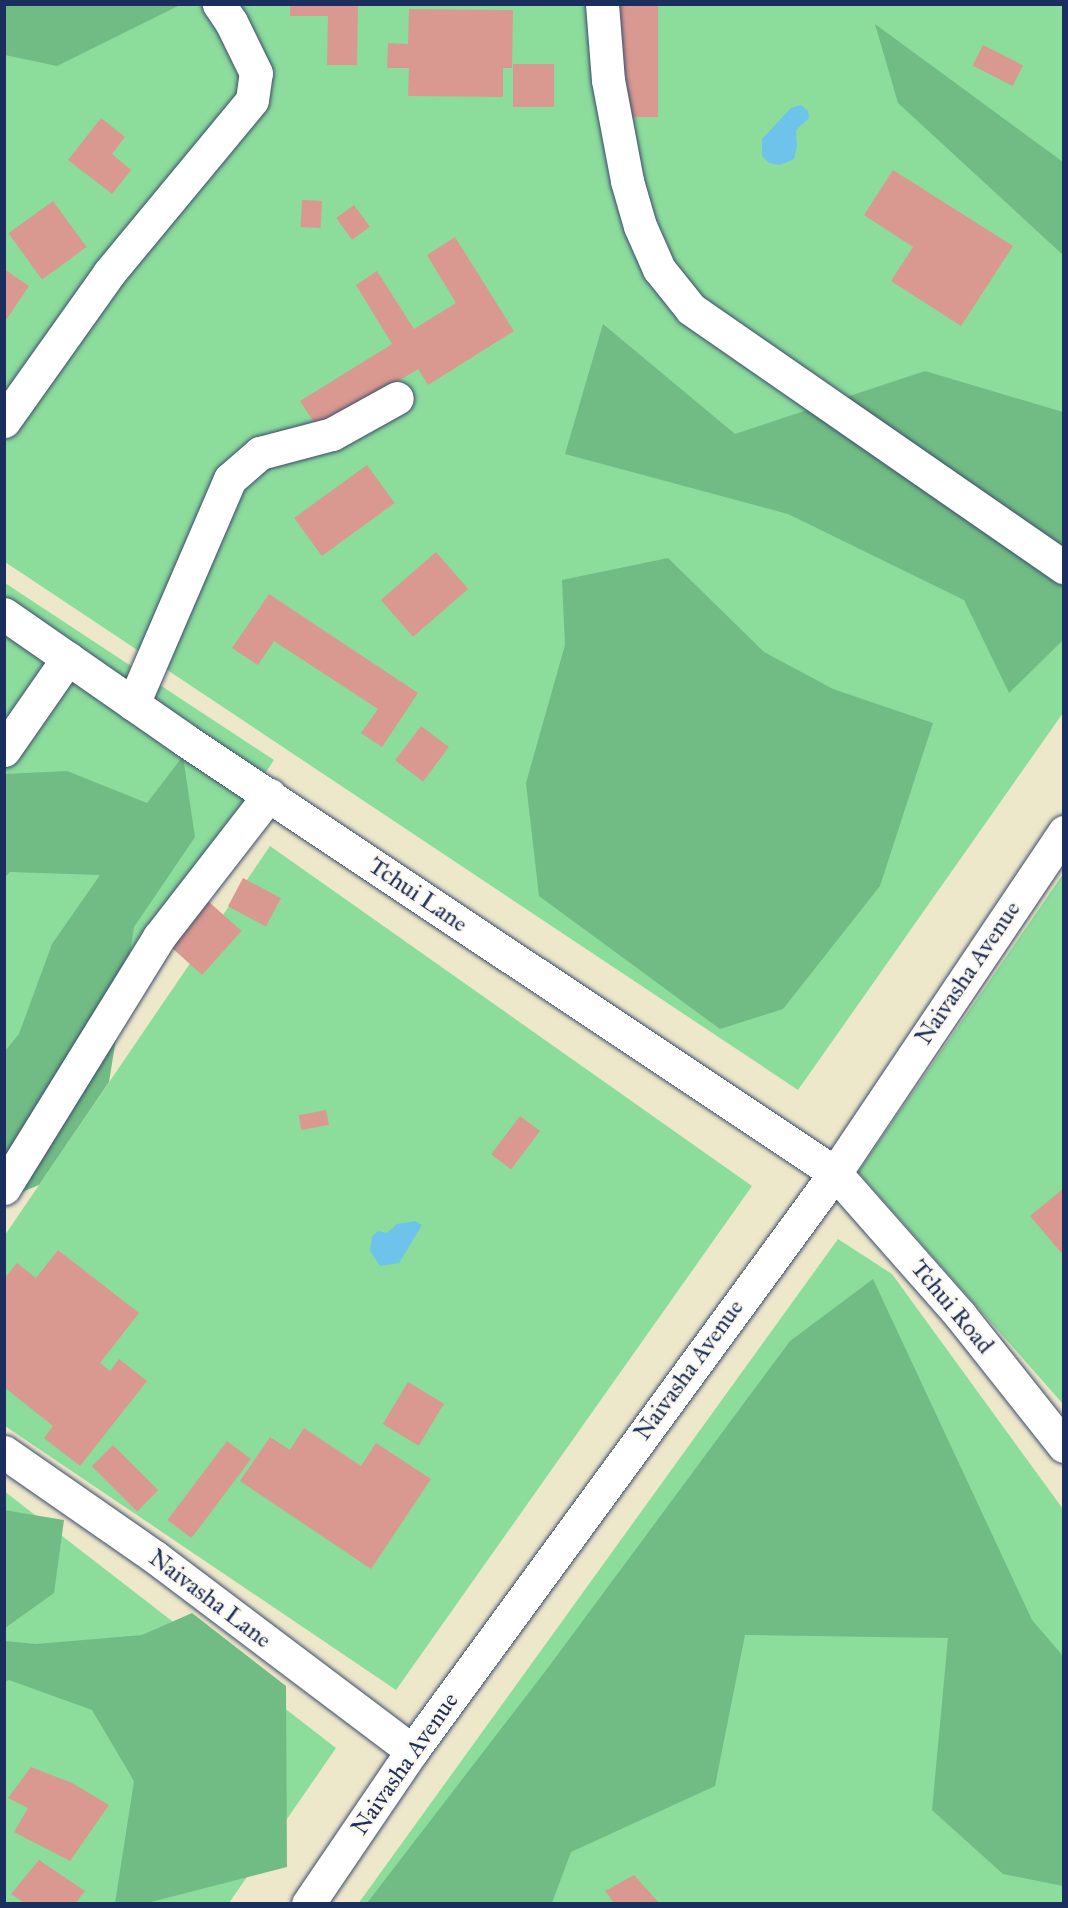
<!DOCTYPE html>
<style>
body{margin:0}
#map{position:relative;width:1068px;height:1908px;overflow:hidden;background:#eee8cb;font-family:"IM FELL Great Primer",serif}
div>[style]{position:absolute}
[style*='--x']{left:calc(var(--x)*1px);top:calc(var(--y)*1px);width:calc(var(--w)*1px);rotate:calc(var(--a)*1deg)}
.green>*{inset:0;background:#8cdc9c}
.forest>*{inset:0;background:#71bc84}
.water>*{inset:0;background:#6ec3eb}
.building>*{inset:0;background:#d99990;transform-origin:0 0}
.roads{filter:drop-shadow(0 0 2px #3b4b6e) drop-shadow(0 0 2px #3b4b6e)}
.minor>*{height:33px;margin:-16.5px;padding:0 16.5px;transform-origin:16.5px;border-radius:16.5px;background:#fff}
span{translate:-50% -50%;white-space:nowrap;text-align:center;line-height:1.15;-webkit-text-stroke:4.5px #fbf7ec;paint-order:stroke}
.street-label{font-size:24px;color:#1b2f5e}
.frame{position:absolute;inset:0;border:6px solid #1b2f5e;pointer-events:none}
</style>
<div id="map">
<div class="green">
<div style="clip-path:polygon(4px 5px,1063px 5px,1063px 713px,798px 1090px,5px 562px)"></div>
<div style="clip-path:polygon(5px 583px,274px 760px,5px 1164px)"></div>
<div style="clip-path:polygon(270px 846px,752px 1186px,396px 1690px,5px 1426px,5px 1235px)"></div>
<div style="clip-path:polygon(1063px 874px,1063px 1404px,858px 1172px)"></div>
<div style="clip-path:polygon(838px 1239px,892px 1274px,1063px 1509px,1063px 1903px,358px 1904px)"></div>
<div style="clip-path:polygon(4px 1491px,336px 1748px,229px 1903px,5px 1903px)"></div>
</div>
<div class="forest">
<div style="clip-path:polygon(5px 4px,178px 4px,180px 5px,57px 66px,5px 55px)"></div>
<div style="clip-path:polygon(875px 24px,1063px 162px,1063px 255px,898px 103px)"></div>
<div style="clip-path:polygon(603px 324px,735px 434px,925px 371px,1063px 412px,1063px 640px,1009px 693px,964px 600px,788px 514px,565px 454px)"></div>
<div style="clip-path:polygon(668px 558px,764px 652px,833px 689px,933px 723px,880px 886px,783px 1009px,720px 1029px,539px 896px,526px 783px,565px 645px,562px 580px)"></div>
<div style="clip-path:polygon(183px 756px,195px 837px,134px 927px,109px 1082px,39px 1185px,5px 1199px,5px 1051px,19px 1034px,52px 944px,100px 875px,10px 872px,5px 877px,5px 774px,67px 771px,147px 803px)"></div>
<div style="clip-path:polygon(873px 1279px,1032px 1620px,1063px 1656px,1063px 1886px,1003px 1874px,932px 1810px,948px 1638px,745px 1635px,715px 1786px,571px 1852px,552px 1903px,367px 1903px,547px 1669px,790px 1341px)"></div>
<div style="clip-path:polygon(4px 1510px,64px 1520px,54px 1593px,5px 1628px)"></div>
<div style="clip-path:polygon(192px 1613px,286px 1686px,287px 1867px,147px 1903px,115px 1903px,134px 1781px,92px 1710px,9px 1680px,5px 1682px,5px 1641px,36px 1644px,142px 1635px)"></div>
</div>
<div class="water">
<div style="clip-path:polygon(801px 105px,808px 111px,809px 118px,796px 130px,797px 146px,794px 159px,780px 165px,769px 163px,762px 156px,762px 139px,791px 108px)"></div>
<div style="clip-path:polygon(415px 1221px,422px 1225px,399px 1263px,380px 1266px,370px 1251px,372px 1236px,378px 1231px,387px 1233px,397px 1224px)"></div>
</div>
<div class="building">
<div style="clip-path:polygon(290px 4px,358px 4px,357px 65px,327px 65px,328px 16px,290px 16px)"></div>
<div style="left:618px;top:5px;width:40px;height:112px"></div>
<div style="clip-path:polygon(409px 9px,513px 10px,512px 68px,503px 68px,503px 97px,408px 96px,409px 68px,387px 68px,388px 43px,408px 44px)"></div>
<div style="left:983px;top:45px;width:45px;height:23px;rotate:27deg"></div>
<div style="left:513px;top:64px;width:41px;height:43px"></div>
<div style="clip-path:polygon(101px 118px,125px 137px,112px 154px,131px 170px,112px 194px,68px 160px)"></div>
<div style="clip-path:polygon(893px 170px,1013px 246px,961px 326px,891px 281px,913px 247px,864px 215px)"></div>
<div style="left:302px;top:200px;width:20px;height:27px;rotate:3deg"></div>
<div style="left:53px;top:201px;width:57px;height:55px;rotate:54deg"></div>
<div style="left:354px;top:205px;width:27px;height:22px;rotate:54deg"></div>
<div style="clip-path:polygon(455px 237px,514px 331px,428px 385px,418px 369px,319px 430px,300px 401px,392px 344px,356px 285px,377px 271px,414px 329px,456px 303px,427px 255px)"></div>
<div style="clip-path:polygon(4px 269px,29px 286px,4px 323px)"></div>
<div style="left:367px;top:465px;width:47px;height:90px;rotate:54deg"></div>
<div style="left:436px;top:552px;width:49px;height:73px;rotate:49deg"></div>
<div style="clip-path:polygon(269px 594px,418px 693px,382px 747px,361px 733px,378px 709px,274px 641px,258px 665px,232px 648px)"></div>
<div style="left:421px;top:726px;width:35px;height:43px;rotate:37deg"></div>
<div style="left:243px;top:878px;width:43px;height:32px;rotate:28deg"></div>
<div style="left:208px;top:901px;width:45px;height:59px;rotate:42deg"></div>
<div style="left:326px;top:1110px;width:15px;height:28px;rotate:79deg"></div>
<div style="left:520px;top:1116px;width:25px;height:48px;rotate:37deg"></div>
<div style="clip-path:polygon(1064px 1188px,1064px 1256px,1030px 1216px)"></div>
<div style="clip-path:polygon(58px 1250px,139px 1313px,100px 1363px,110px 1371px,119px 1359px,147px 1381px,80px 1466px,44px 1438px,53px 1426px,4px 1387px,4px 1279px,17px 1263px,36px 1278px)"></div>
<div style="left:408px;top:1382px;width:42px;height:49px;rotate:31deg"></div>
<div style="clip-path:polygon(304px 1428px,361px 1466px,376px 1443px,431px 1479px,371px 1569px,240px 1481px,270px 1437px,290px 1450px)"></div>
<div style="left:227px;top:1441px;width:30px;height:99px;rotate:37deg"></div>
<div style="left:113px;top:1445px;width:64px;height:30px;rotate:45deg"></div>
<div style="clip-path:polygon(31px 1767px,72px 1783px,109px 1805px,70px 1861px,14px 1832px,28px 1808px,8px 1798px)"></div>
<div style="clip-path:polygon(39px 1860px,85px 1891px,75px 1904px,26px 1904px,11px 1894px)"></div>
<div style="clip-path:polygon(634px 1875px,660px 1904px,615px 1904px,605px 1891px)"></div>
</div>
<div class="roads">
<div class="minor">
<div style="--x:602;--y:4;--w:76;--a:85.5"></div>
<div style="--x:608;--y:80;--w:103;--a:79.3"></div>
<div style="--x:627;--y:181;--w:47;--a:73.9"></div>
<div style="--x:640;--y:226;--w:47;--a:66.2"></div>
<div style="--x:659;--y:269;--w:51;--a:51.3"></div>
<div style="--x:691;--y:309;--w:454;--a:34.7"></div>
<div style="--x:4;--y:421;--w:181;--a:-54.6"></div>
<div style="--x:109;--y:273;--w:224;--a:-50.4"></div>
<div style="--x:252;--y:100;--w:27;--a:-82"></div>
<div style="--x:256;--y:73;--w:57;--a:-116.1"></div>
<div style="--x:231;--y:22;--w:22;--a:-124"></div>
<div style="--x:4;--y:614;--w:221;--a:34.8"></div>
<div style="--x:185;--y:740;--w:781;--a:33.67"></div>
<div style="--x:835;--y:1173;--w:189;--a:48.6"></div>
<div style="--x:960;--y:1315;--w:167;--a:51.6"></div>
<div style="--x:133;--y:704;--w:245;--a:-66.7"></div>
<div style="--x:230;--y:479;--w:40;--a:-41"></div>
<div style="--x:260;--y:453;--w:74;--a:-14.8"></div>
<div style="--x:332;--y:434;--w:74;--a:-29"></div>
<div style="--x:4;--y:750;--w:112;--a:-55.2"></div>
<div style="--x:4;--y:1188;--w:295;--a:-58.3"></div>
<div style="--x:159;--y:937;--w:180;--a:-52.2"></div>
<div style="--x:4;--y:1452;--w:184;--a:34.8"></div>
<div style="--x:155;--y:1557;--w:322;--a:37"></div>
<div style="--x:308;--y:1904;--w:185;--a:-55.8"></div>
<div style="--x:412;--y:1751;--w:716;--a:-53.8"></div>
<div style="--x:835;--y:1173;--w:411;--a:-56.1"></div>
</div>
</div>
<div class="street-label">
<span style="left:418px;top:895px;rotate:34deg">Tchui Lane</span>
<span style="left:968px;top:973px;rotate:-56deg">Naivasha Avenue</span>
<span style="left:952px;top:1307px;rotate:50deg">Tchui Road</span>
<span style="left:689px;top:1370px;rotate:-54deg">Naivasha Avenue</span>
<span style="left:210px;top:1599px;rotate:37deg">Naivasha Lane</span>
<span style="left:405px;top:1764px;rotate:-55deg">Naivasha Avenue</span>
</div>
<div class="frame"></div>
</div>
